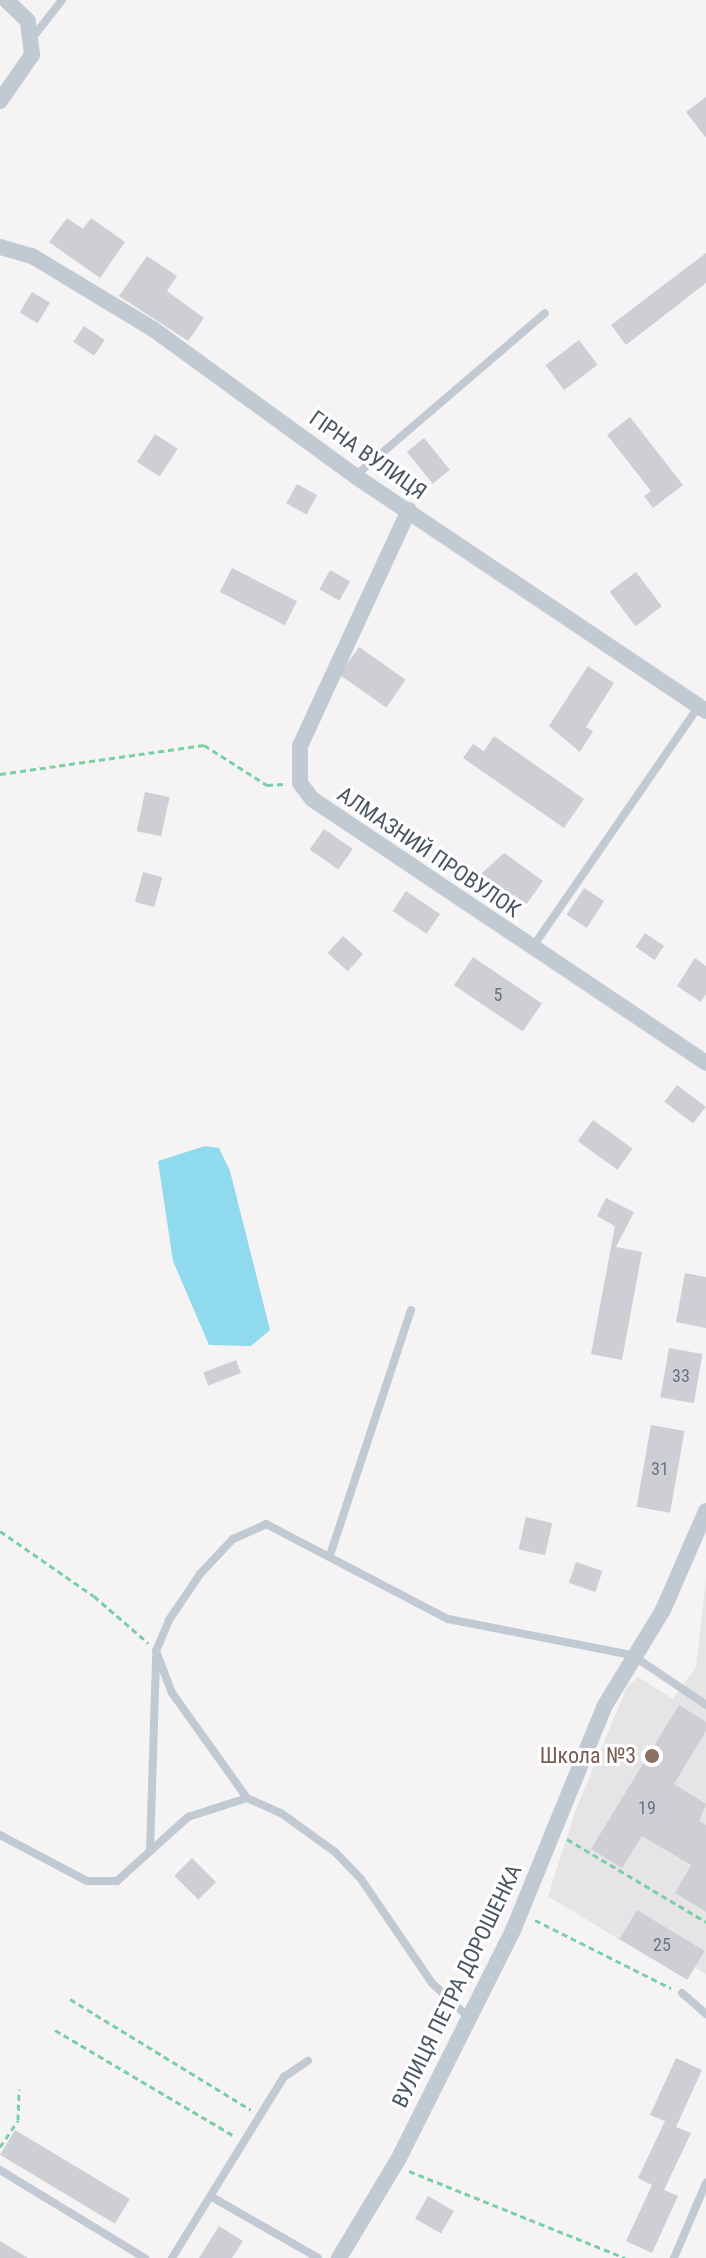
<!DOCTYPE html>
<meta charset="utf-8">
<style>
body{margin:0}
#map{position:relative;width:706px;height:2258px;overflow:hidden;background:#f5f3f3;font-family:"Roboto Condensed",sans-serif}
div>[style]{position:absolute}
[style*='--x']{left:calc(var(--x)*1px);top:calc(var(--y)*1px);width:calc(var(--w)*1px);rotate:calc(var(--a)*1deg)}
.education>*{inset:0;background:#e6e4e5}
.water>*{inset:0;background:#90daee}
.building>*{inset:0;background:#cdcfd5;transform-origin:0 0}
.path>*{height:3px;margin-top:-1.5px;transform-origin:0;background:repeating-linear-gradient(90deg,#7ad0a6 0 6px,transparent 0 10px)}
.lane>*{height:8px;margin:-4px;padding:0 4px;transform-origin:4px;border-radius:4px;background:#c1cad2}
.street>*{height:16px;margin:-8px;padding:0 8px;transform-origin:8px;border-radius:8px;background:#c1cad2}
.dots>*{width:22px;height:22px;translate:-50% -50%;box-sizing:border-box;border:4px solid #fff;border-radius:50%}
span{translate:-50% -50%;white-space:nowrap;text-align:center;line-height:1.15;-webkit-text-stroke:6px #fff;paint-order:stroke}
.number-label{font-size:18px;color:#6b747e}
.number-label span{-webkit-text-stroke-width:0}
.street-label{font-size:22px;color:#4a5661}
.education-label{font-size:22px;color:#785e54}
.right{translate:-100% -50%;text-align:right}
</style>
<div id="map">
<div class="education">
<div style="clip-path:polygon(706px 1579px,706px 1974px,694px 1967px,704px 1950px,638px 1911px,620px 1940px,548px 1896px,575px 1812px,627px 1687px,638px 1677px,673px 1699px,696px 1667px)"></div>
</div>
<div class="water">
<div style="clip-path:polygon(205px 1146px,219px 1148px,230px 1171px,270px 1330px,251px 1346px,209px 1345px,173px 1261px,158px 1161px)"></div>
</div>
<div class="building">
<div style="clip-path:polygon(706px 97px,706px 138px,686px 112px)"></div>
<div style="clip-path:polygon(67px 218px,83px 229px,91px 218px,125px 242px,100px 278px,49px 242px)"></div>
<div style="clip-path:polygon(706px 253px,706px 283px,626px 345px,611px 325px)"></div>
<div style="clip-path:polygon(147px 256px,177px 276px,167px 291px,204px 318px,188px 341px,119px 296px)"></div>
<div style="left:32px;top:292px;width:21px;height:24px;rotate:31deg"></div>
<div style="left:84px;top:326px;width:25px;height:19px;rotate:34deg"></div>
<div style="left:579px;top:340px;width:31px;height:42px;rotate:53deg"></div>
<div style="clip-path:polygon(630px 417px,683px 485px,653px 508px,644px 496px,651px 491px,607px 435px)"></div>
<div style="left:155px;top:434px;width:27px;height:33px;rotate:33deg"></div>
<div style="left:424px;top:438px;width:41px;height:22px;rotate:51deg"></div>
<div style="left:297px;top:484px;width:23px;height:22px;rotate:29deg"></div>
<div style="left:232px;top:568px;width:73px;height:27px;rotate:27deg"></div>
<div style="left:330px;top:570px;width:23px;height:22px;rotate:29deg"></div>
<div style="left:636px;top:572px;width:43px;height:33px;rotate:53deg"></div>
<div style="left:359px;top:647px;width:57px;height:34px;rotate:35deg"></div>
<div style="clip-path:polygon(588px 666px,614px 683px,586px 727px,593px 731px,580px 752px,549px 726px)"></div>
<div style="clip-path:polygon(494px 736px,584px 799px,564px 828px,463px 758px,473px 744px,484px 751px)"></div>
<div style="left:145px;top:792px;width:25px;height:40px;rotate:12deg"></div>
<div style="left:324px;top:829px;width:35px;height:25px;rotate:35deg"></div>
<div style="clip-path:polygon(504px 853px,543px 881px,526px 905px,481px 874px)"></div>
<div style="left:143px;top:872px;width:20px;height:31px;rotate:15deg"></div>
<div style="left:584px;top:888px;width:24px;height:32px;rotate:33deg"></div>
<div style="left:406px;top:891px;width:41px;height:24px;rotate:34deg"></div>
<div style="left:645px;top:933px;width:23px;height:17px;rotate:34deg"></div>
<div style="left:343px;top:936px;width:27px;height:23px;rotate:42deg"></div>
<div style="left:473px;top:957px;width:83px;height:34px;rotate:34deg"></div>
<div style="clip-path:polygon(695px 958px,706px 966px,706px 994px,701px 1002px,677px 986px)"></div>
<div style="left:677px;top:1085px;width:36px;height:21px;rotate:37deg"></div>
<div style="left:593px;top:1120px;width:49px;height:26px;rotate:36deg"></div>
<div style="clip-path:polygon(606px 1198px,634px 1212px,616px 1247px,642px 1252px,622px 1360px,591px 1354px,615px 1226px,597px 1216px)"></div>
<div style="clip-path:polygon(685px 1273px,706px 1277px,706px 1328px,676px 1322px)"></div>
<div style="left:669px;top:1348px;width:34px;height:50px;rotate:10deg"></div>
<div style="left:236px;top:1360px;width:14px;height:35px;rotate:69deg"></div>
<div style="left:651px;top:1425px;width:34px;height:83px;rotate:10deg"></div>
<div style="left:526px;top:1517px;width:27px;height:33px;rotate:13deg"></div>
<div style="left:576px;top:1562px;width:28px;height:22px;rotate:19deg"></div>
<div style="clip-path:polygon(679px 1705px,706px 1722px,706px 1731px,674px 1784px,706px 1804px,699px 1821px,706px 1825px,706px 1912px,675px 1893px,691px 1865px,642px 1836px,622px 1868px,591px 1849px)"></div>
<div style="left:192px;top:1858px;width:34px;height:25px;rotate:45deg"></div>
<div style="left:637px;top:1910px;width:79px;height:34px;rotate:31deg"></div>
<div style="clip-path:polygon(676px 2058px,702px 2070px,676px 2127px,691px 2133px,664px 2190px,678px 2196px,652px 2253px,626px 2241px,652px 2185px,638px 2178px,665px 2121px,650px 2115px)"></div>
<div style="left:15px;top:2130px;width:134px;height:29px;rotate:31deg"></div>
<div style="left:428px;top:2196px;width:30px;height:26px;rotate:30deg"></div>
<div style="clip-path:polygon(219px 2226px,243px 2241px,232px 2258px,199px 2258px)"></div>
<div style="clip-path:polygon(0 2241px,28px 2258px,0 2258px)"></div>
</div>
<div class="path">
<div style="--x:0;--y:774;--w:206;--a:-8.1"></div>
<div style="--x:204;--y:745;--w:75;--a:32.4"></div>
<div style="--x:267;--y:785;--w:17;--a:-3"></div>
<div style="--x:0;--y:1531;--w:114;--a:34.7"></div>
<div style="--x:94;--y:1596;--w:72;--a:41"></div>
<div style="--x:567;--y:1839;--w:162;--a:30.8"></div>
<div style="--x:535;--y:1920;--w:152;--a:26.6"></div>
<div style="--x:70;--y:1999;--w:212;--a:31.5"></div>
<div style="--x:55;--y:2030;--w:208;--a:30.6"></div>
<div style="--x:0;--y:2147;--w:32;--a:-56"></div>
<div style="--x:18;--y:2120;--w:31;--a:-88"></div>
<div style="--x:409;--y:2171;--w:233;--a:21.9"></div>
</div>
<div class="lane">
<div style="--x:33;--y:37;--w:47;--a:-51.9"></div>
<div style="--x:355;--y:476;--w:250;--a:-40.6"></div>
<div style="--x:532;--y:948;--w:294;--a:-55.4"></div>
<div style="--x:330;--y:1555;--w:258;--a:-71.7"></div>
<div style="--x:247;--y:1798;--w:129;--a:-125.5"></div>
<div style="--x:172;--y:1693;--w:45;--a:-110.9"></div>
<div style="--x:156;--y:1651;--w:34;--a:-67"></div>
<div style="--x:169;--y:1620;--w:55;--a:-56"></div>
<div style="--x:200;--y:1574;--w:48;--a:-46.7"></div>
<div style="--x:233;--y:1539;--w:36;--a:-24"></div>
<div style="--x:266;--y:1524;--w:205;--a:27.6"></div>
<div style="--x:448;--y:1619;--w:187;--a:11.1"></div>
<div style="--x:632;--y:1655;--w:89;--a:34"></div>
<div style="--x:0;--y:1835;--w:98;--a:27.9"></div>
<div style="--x:87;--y:1881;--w:30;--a:0"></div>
<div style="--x:117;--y:1881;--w:96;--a:-42"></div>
<div style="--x:188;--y:1817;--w:62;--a:-17.9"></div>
<div style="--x:247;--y:1798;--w:37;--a:24"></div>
<div style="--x:281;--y:1813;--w:67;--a:35.8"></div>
<div style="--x:335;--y:1852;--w:37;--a:46"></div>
<div style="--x:361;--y:1879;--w:126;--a:55.7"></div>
<div style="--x:432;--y:1983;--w:48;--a:43.3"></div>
<div style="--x:150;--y:1851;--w:194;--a:-88.2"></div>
<div style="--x:682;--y:1993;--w:32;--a:41"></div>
<div style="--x:0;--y:2170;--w:170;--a:31.3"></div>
<div style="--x:212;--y:2197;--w:122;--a:29.9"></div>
<div style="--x:172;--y:2258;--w:213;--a:-58.3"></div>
<div style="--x:284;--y:2077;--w:29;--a:-34"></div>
<div style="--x:674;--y:2258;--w:82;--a:-66.9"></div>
</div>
<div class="street">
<div style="--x:0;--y:101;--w:56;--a:-55.2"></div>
<div style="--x:32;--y:55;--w:34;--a:-97"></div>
<div style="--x:28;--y:21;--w:30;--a:-136"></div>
<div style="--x:0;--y:247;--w:33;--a:16"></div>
<div style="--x:32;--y:256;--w:141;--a:31.1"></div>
<div style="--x:153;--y:329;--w:250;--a:36"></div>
<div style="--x:355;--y:476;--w:422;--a:33.8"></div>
<div style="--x:409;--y:510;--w:260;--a:114.8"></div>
<div style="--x:300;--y:746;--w:37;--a:90"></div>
<div style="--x:300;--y:783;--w:20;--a:53"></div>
<div style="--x:312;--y:799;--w:474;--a:33.8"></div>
<div style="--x:339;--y:2258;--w:117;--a:-59"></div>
<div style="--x:399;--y:2158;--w:257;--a:-63.4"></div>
<div style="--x:514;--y:1928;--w:239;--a:-67.8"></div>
<div style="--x:604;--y:1707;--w:114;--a:-58.7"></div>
<div style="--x:663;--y:1610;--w:108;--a:-66.5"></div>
</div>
<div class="dots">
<div style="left:652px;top:1756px;background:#8d6e63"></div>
</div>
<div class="number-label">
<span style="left:498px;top:995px">5</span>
<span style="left:681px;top:1376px">33</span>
<span style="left:660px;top:1469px">31</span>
<span style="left:647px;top:1808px">19</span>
<span style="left:662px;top:1945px">25</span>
</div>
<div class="street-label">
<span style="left:368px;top:455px;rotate:35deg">ГІРНА ВУЛИЦЯ</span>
<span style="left:429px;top:852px;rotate:34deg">АЛМАЗНИЙ ПРОВУЛОК</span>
<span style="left:457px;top:1986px;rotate:-64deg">ВУЛИЦЯ ПЕТРА ДОРОШЕНКА</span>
</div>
<div class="education-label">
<span class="right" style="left:636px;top:1756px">Школа №3</span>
</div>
</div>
